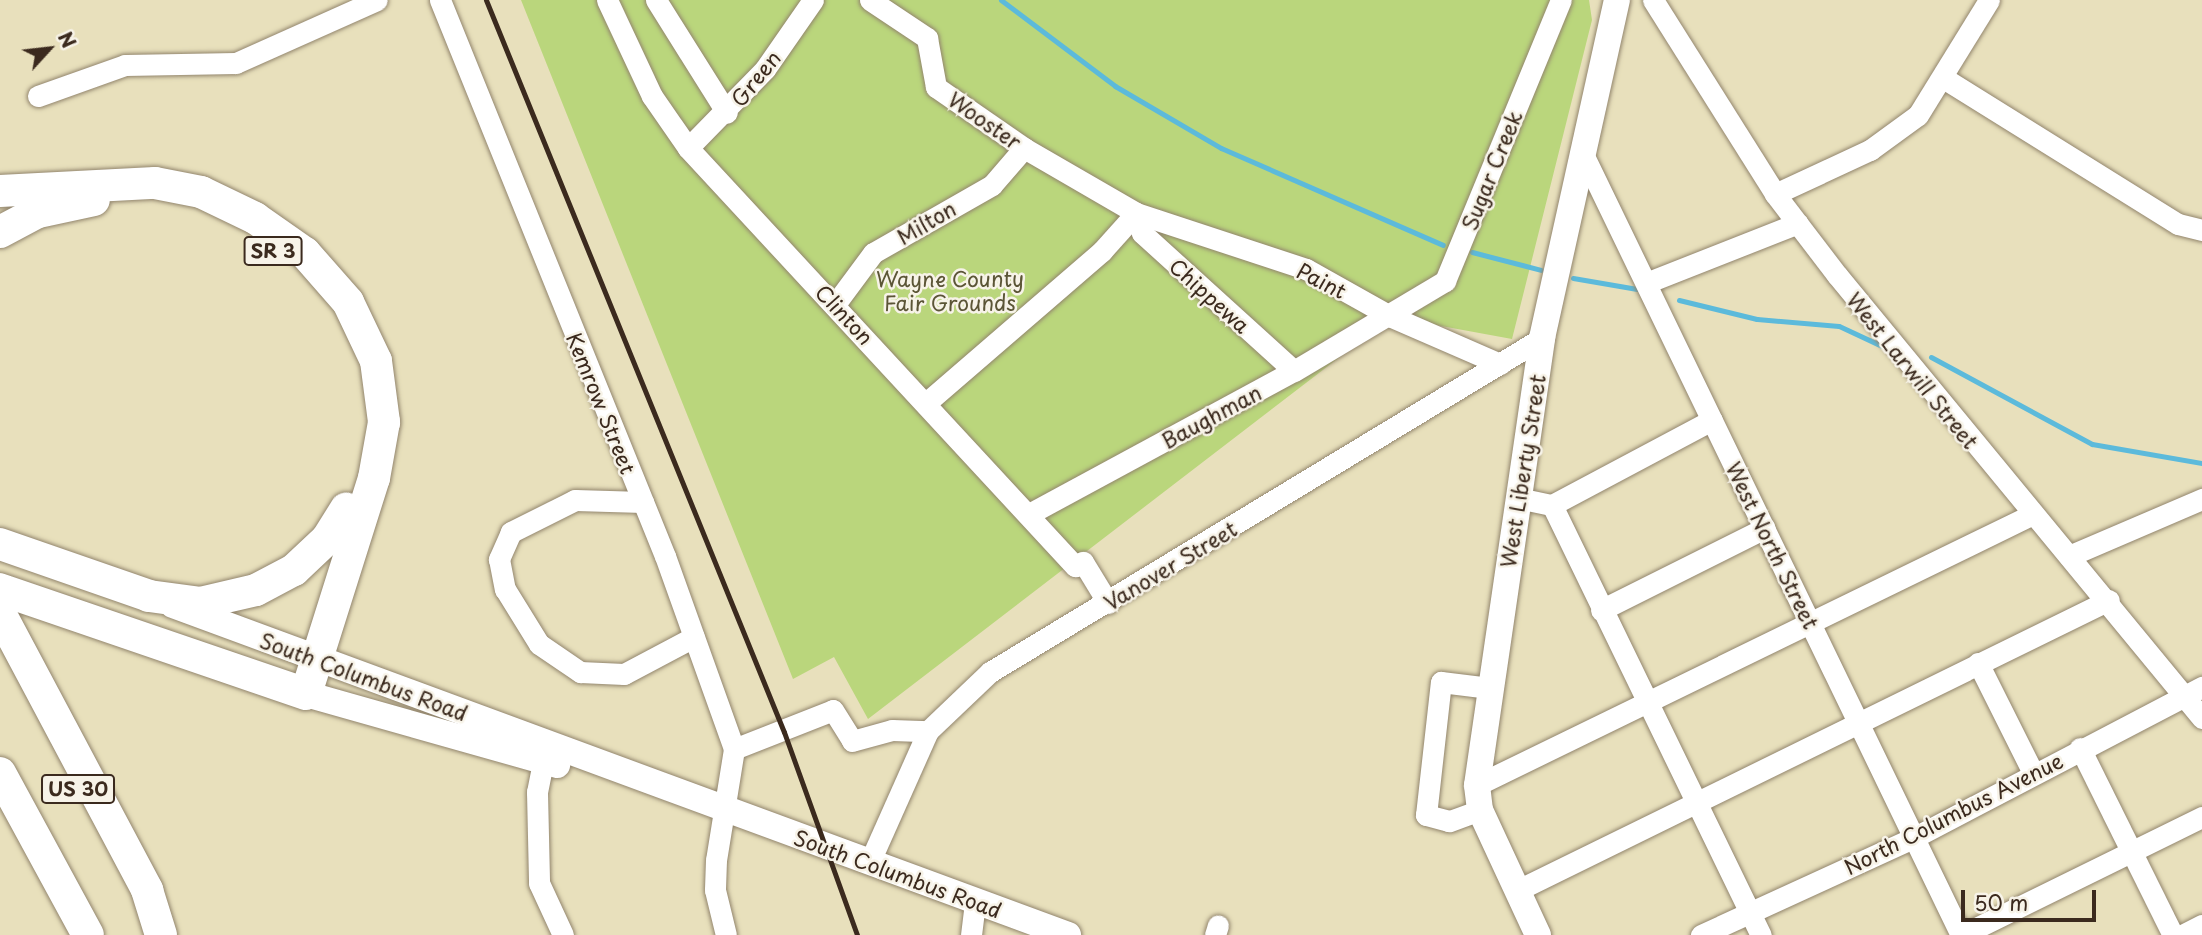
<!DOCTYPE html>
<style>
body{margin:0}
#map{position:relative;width:2202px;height:935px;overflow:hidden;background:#e8e0bc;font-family:"Playpen Sans",sans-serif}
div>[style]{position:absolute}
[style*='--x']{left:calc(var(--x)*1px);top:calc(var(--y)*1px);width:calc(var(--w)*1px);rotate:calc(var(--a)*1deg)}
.green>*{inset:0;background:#bad67c}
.stream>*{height:5px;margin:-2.5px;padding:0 2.5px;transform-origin:2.5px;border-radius:2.5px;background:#5cbadb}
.roads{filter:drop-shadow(0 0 2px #92856d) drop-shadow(0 0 2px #92856d)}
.minor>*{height:21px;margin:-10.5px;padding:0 10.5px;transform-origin:10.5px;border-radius:10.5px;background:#fff}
.major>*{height:26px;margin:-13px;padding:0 13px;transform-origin:13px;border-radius:13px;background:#fff}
.highway>*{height:32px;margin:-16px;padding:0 16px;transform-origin:16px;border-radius:16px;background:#fff}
.rail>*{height:5px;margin:-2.5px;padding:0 2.5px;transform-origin:2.5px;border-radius:2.5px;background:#3b2a1e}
span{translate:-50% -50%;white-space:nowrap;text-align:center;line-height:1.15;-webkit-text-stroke:5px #f7f3e8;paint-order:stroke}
.shield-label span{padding:2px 5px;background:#f7f3e8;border:2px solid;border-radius:5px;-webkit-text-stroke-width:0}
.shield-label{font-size:19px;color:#3b2a1e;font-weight:700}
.street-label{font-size:21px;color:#3b2a1e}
.park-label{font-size:21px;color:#5b5536}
.north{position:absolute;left:14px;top:14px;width:70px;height:70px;-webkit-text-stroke:5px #f7f3e8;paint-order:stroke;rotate:63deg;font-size:19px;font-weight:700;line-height:28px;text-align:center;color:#3b2a1e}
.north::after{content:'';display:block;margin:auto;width:24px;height:32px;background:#3b2a1e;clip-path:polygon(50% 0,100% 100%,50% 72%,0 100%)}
.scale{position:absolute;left:1961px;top:890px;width:135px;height:32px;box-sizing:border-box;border:4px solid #3b2a1e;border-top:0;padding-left:9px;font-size:21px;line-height:24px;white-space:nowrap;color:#3b2a1e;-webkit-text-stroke:5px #f7f3e8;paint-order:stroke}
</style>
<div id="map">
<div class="green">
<div style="clip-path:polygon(521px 0,1589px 0,1592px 20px,1512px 339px,1392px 317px,868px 719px,834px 657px,793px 679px)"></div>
</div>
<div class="stream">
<div style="--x:1001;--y:0;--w:143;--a:37"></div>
<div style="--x:1115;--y:86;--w:123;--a:30.3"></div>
<div style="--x:1221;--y:148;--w:242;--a:23.6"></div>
<div style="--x:1472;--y:252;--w:71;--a:14.6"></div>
<div style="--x:1573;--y:278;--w:65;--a:9.8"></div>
<div style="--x:1679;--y:300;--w:80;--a:13.7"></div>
<div style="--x:1757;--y:319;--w:82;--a:4.9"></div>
<div style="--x:1839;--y:326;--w:50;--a:25"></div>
<div style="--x:1931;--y:357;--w:183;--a:28.4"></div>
<div style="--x:2092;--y:444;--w:112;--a:9.8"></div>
</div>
<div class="roads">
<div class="minor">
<div style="--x:440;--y:0;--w:600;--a:67.97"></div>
<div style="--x:665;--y:556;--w:205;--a:70.3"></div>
<div style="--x:734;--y:749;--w:112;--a:99.2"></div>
<div style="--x:716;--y:860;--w:30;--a:92"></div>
<div style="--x:715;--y:890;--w:46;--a:76.3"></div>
<div style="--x:607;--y:0;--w:106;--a:64.9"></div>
<div style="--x:652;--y:96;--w:63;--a:55.3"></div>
<div style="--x:688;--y:148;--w:570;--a:47.21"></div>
<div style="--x:1075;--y:566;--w:9;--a:-27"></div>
<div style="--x:1083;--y:562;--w:48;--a:58.6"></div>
<div style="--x:656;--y:0;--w:133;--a:57.9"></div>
<div style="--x:870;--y:0;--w:69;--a:33.7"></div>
<div style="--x:927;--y:38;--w:50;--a:79.6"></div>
<div style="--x:936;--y:87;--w:107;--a:34.7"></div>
<div style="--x:1024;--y:148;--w:129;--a:30.1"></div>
<div style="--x:1136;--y:213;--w:179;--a:18.2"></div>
<div style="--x:1306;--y:269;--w:98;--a:29.2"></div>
<div style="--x:1392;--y:317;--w:118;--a:23.5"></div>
<div style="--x:1653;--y:0;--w:229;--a:57.8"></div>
<div style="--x:1775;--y:194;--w:102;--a:52.6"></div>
<div style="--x:1837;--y:275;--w:574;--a:50.51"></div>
<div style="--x:1945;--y:79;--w:274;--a:31.9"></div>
<div style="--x:2178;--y:224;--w:25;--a:14"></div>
<div style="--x:38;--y:96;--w:92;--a:-19.6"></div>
<div style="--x:125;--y:65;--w:111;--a:-1"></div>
<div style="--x:236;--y:63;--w:154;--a:-24.1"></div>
<div style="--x:688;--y:148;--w:110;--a:-45.7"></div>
<div style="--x:765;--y:69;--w:84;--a:-55.2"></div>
<div style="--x:1584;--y:156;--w:865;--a:64.18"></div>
<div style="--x:1775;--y:194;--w:105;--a:-24.9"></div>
<div style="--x:1870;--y:150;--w:59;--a:-36.1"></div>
<div style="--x:1918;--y:115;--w:135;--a:-58.3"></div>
<div style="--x:1136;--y:213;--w:21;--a:73"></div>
<div style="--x:1142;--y:233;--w:205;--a:42.2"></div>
<div style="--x:1646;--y:283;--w:163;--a:-21.5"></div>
<div style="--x:836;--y:303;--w:62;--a:-53.5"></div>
<div style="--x:873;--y:253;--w:137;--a:-29.7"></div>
<div style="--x:992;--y:185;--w:49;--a:-49.1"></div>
<div style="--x:926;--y:403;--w:233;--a:-40.8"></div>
<div style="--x:1102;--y:251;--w:51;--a:-48.2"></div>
<div style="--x:1518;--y:498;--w:35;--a:12"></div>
<div style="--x:1552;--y:505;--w:181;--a:-28"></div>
<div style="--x:643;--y:502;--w:68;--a:-178.3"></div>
<div style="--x:575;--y:500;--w:72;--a:153.4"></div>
<div style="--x:511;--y:532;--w:30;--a:114"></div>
<div style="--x:499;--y:559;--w:31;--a:79"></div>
<div style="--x:505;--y:589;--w:65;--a:58.3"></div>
<div style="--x:539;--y:644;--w:50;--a:34.3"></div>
<div style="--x:580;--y:672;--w:44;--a:2.6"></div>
<div style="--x:624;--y:674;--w:79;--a:-27.9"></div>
<div style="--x:1552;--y:505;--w:478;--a:64.1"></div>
<div style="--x:1029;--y:514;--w:301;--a:-28.4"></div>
<div style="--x:1294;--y:371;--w:176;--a:-30.8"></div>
<div style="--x:1445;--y:281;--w:304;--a:-67.6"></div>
<div style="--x:2069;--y:556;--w:145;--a:-23.2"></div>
<div style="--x:1601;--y:610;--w:183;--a:-26.6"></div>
<div style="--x:1978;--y:663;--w:123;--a:63.4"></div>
<div style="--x:546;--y:747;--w:46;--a:101.3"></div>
<div style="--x:537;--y:792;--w:91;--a:88.7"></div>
<div style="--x:539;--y:883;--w:57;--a:65.2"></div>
<div style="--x:2080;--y:748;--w:209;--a:63.6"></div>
<div style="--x:734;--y:749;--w:106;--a:-21.5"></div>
<div style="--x:833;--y:710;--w:36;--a:58"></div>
<div style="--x:852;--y:741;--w:41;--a:-15.4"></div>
<div style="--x:892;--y:730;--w:36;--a:2"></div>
<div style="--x:1477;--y:785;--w:616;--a:-25.98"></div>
<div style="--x:1480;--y:810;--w:33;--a:160"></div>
<div style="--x:1449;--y:821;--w:24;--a:-165"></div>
<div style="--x:1426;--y:815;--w:134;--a:-83.6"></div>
<div style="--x:1441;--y:682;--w:49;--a:7"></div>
<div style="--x:871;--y:859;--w:140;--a:-66"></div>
<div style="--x:928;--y:731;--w:86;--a:-43.6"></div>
<div style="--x:990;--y:672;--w:645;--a:-31.18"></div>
<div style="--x:1518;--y:890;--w:658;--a:-26.14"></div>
<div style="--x:971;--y:935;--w:34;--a:-83"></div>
<div style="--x:1215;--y:935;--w:10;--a:-73"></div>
<div style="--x:1701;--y:935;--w:235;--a:-24.6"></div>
<div style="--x:1915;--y:837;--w:324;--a:-27.6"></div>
<div style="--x:1962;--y:935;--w:267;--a:-26.2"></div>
<div style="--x:2182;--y:935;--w:22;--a:-27"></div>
</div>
<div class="major">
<div style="--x:173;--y:605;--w:954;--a:20.24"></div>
<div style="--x:306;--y:694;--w:261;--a:15.8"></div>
<div style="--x:1538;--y:935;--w:138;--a:-114.9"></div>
<div style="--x:1480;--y:810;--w:25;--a:-97"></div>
<div style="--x:1477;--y:785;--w:452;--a:-81.7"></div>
<div style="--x:1542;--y:338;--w:346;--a:-77.5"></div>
</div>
<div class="highway">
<div style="--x:0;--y:191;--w:155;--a:-3"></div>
<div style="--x:155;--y:183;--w:47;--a:11.1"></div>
<div style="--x:201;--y:192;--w:60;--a:25.7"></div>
<div style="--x:255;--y:218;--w:61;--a:35"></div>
<div style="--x:305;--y:253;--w:65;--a:48.7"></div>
<div style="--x:348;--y:302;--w:65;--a:64.6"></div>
<div style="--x:376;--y:361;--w:62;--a:82.5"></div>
<div style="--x:384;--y:422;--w:57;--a:100.1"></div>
<div style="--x:374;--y:478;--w:226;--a:107.5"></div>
<div style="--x:306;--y:694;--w:324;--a:-161.1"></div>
<div style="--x:0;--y:232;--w:43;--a:-27.8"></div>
<div style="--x:38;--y:212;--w:57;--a:-12.1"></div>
<div style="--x:0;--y:544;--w:158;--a:19.2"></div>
<div style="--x:149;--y:596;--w:51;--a:7.8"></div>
<div style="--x:200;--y:603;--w:57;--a:-13.1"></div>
<div style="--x:256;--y:590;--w:43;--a:-27.8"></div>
<div style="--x:294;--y:570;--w:45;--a:-43.2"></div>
<div style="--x:327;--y:539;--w:36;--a:-58"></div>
<div style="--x:0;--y:613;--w:314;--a:62"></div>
<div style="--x:147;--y:890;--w:47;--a:72.7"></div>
<div style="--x:0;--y:773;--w:184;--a:61.5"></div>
</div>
</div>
<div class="rail">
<div style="--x:486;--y:0;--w:790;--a:67.85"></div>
<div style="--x:784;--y:732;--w:216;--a:70.2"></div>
</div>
<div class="shield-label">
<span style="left:273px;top:251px">SR 3</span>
<span style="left:78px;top:789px">US 30</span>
</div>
<div class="street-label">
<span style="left:755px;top:78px;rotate:-51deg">Green</span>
<span style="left:985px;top:120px;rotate:35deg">Wooster</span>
<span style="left:1491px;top:170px;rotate:-68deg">Sugar Creek</span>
<span style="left:926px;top:222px;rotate:-30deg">Milton</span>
<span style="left:1322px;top:280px;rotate:27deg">Paint</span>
<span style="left:1210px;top:295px;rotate:42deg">Chippewa</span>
<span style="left:845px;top:314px;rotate:47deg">Clinton</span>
<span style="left:1913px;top:370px;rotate:51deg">West Larwill Street</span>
<span style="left:602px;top:403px;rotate:68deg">Kemrow Street</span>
<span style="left:1211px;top:416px;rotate:-28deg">Baughman</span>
<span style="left:1522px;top:471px;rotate:-81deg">West Liberty Street</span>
<span style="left:1773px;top:545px;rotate:64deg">West North Street</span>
<span style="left:1170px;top:565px;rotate:-31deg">Vanover Street</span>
<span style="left:364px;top:676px;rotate:20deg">South Columbus Road</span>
<span style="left:1953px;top:813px;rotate:-27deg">North Columbus Avenue</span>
<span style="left:898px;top:873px;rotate:20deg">South Columbus Road</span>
</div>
<div class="park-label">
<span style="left:950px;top:290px">Wayne County<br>Fair Grounds</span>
</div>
<div class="north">N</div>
<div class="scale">50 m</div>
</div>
